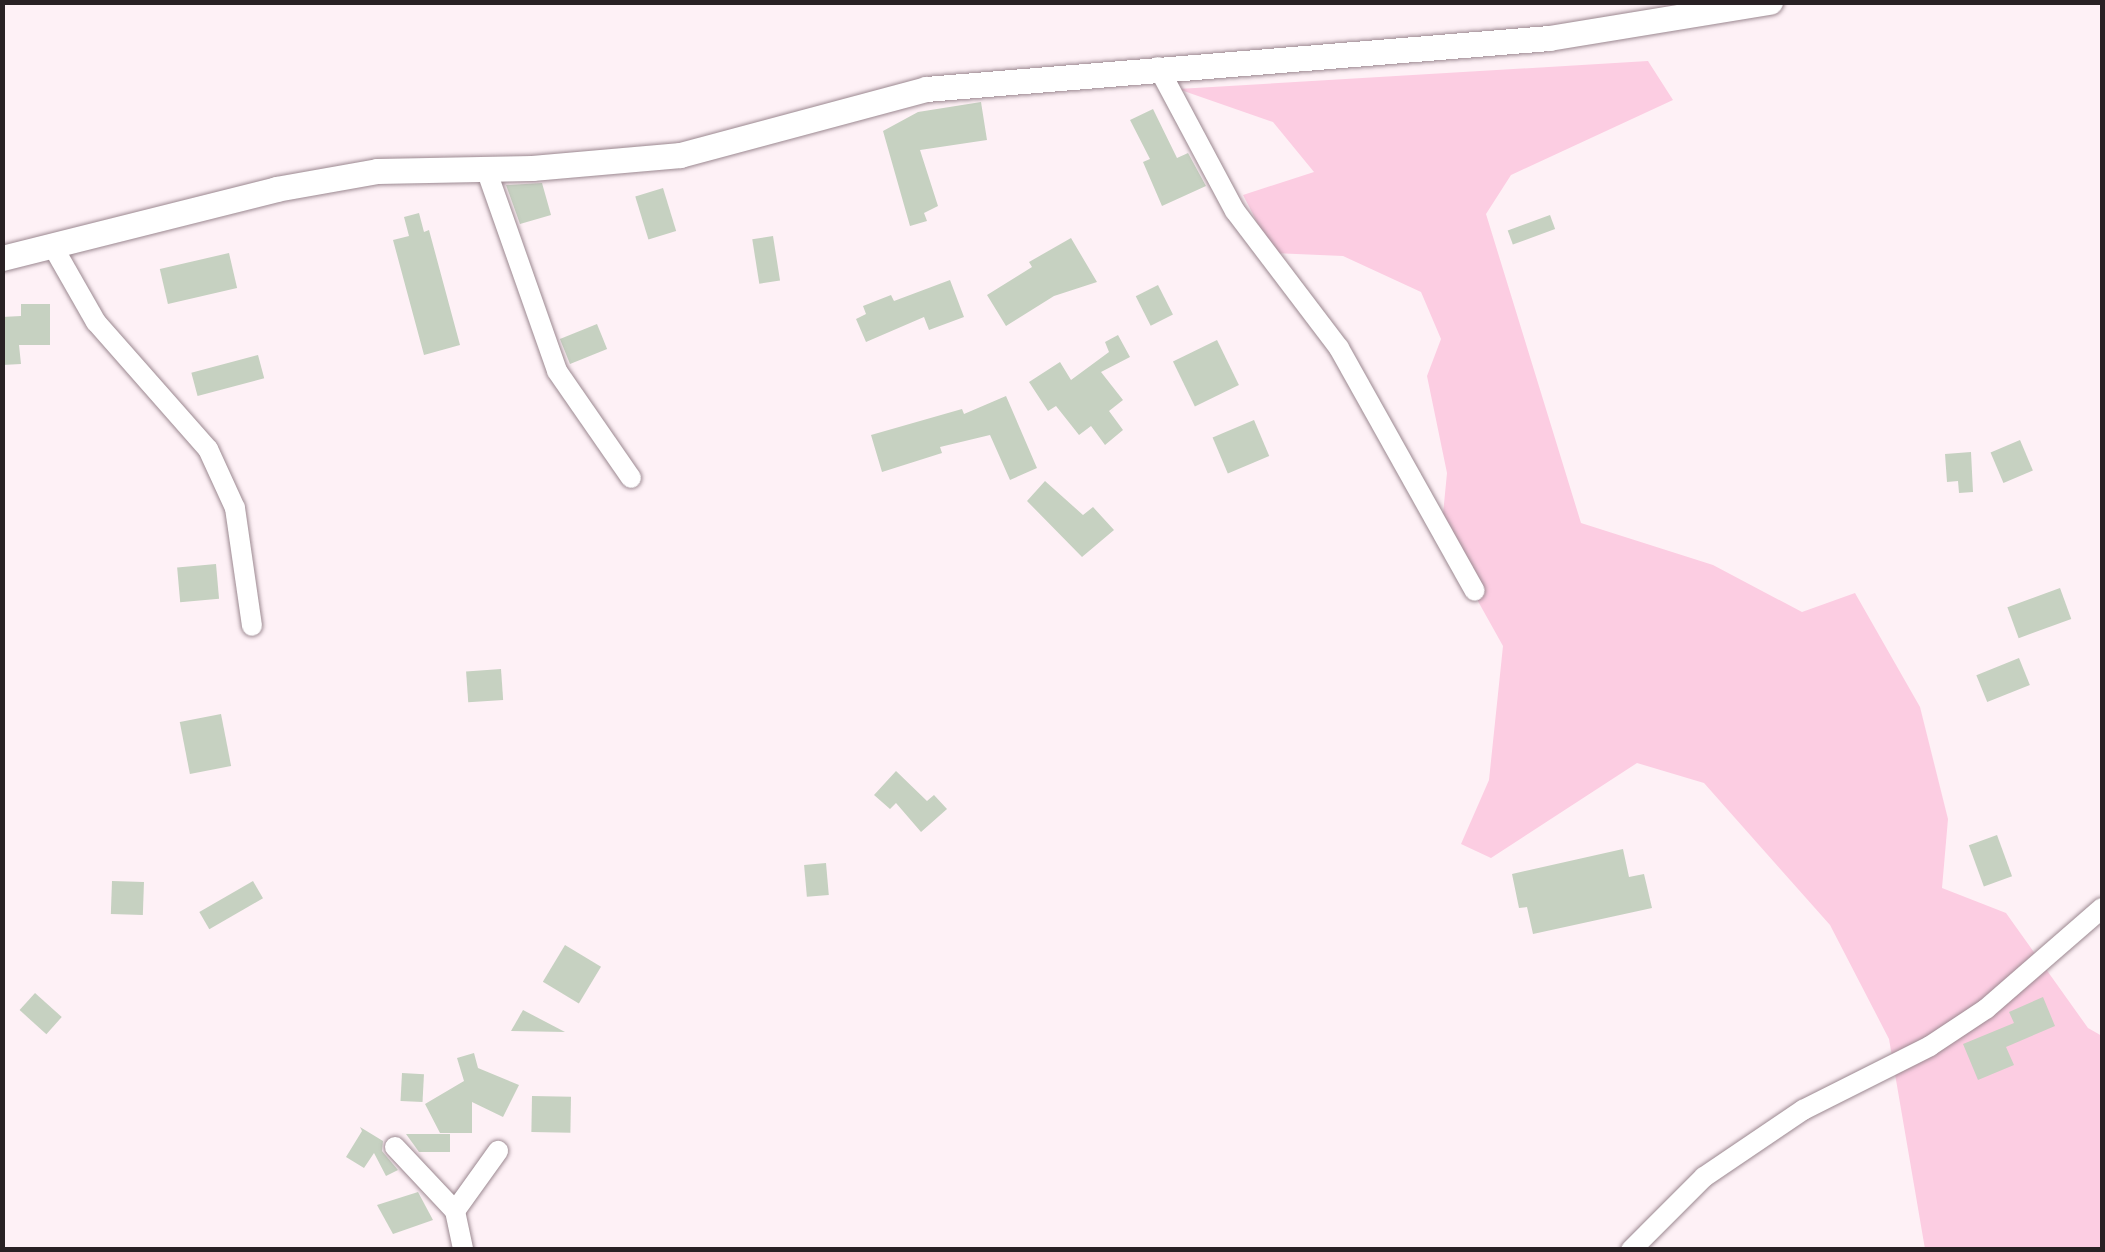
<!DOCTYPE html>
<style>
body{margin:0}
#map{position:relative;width:2105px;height:1252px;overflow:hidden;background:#fef1f6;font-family:"Varela Round",sans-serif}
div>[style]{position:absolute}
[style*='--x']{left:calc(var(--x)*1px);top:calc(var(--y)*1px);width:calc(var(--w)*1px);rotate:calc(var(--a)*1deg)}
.green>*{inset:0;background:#fccde2}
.building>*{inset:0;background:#c6d1c1;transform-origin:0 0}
.roads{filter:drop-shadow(0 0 2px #9b8890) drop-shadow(0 0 2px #9b8890)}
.minor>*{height:20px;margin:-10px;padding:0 10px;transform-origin:10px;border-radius:10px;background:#fff}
.tertiary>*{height:25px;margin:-12.5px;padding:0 12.5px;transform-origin:12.5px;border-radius:12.5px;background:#fff}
span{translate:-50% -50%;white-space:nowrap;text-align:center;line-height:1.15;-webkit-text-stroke:9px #fef1f6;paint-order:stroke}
.frame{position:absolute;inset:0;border:5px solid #292124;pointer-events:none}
</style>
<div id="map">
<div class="green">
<div style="clip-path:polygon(1648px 61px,1673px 100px,1511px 175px,1486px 214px,1581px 523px,1713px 565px,1802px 612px,1855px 593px,1920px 707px,1948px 819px,1942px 888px,2006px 913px,2088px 1028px,2102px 1036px,2102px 1249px,1925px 1249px,1889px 1039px,1830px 925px,1704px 783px,1637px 763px,1491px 858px,1461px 844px,1489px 780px,1503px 646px,1441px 535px,1447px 473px,1427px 376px,1441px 339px,1421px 292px,1343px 256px,1273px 253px,1243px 195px,1314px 172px,1273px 122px,1178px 89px)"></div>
</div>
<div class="building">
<div style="clip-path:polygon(981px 102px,987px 140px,920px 150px,938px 206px,924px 213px,927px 221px,910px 226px,883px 131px,918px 112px)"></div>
<div style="clip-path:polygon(1153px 109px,1177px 158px,1188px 153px,1206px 186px,1162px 206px,1143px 162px,1150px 159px,1130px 120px)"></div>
<div style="clip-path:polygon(542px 183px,551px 215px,520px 224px,506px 185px)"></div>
<div style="left:663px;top:188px;width:45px;height:29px;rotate:73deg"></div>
<div style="clip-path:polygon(419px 213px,424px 232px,429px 230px,460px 345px,424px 355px,393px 240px,409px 236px,404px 217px)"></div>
<div style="left:1550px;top:215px;width:15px;height:45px;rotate:70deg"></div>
<div style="left:773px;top:236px;width:45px;height:21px;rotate:81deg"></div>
<div style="clip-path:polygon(1071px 238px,1097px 282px,1054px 296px,1006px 326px,987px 295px,1032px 267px,1029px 262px)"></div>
<div style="left:229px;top:253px;width:36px;height:71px;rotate:77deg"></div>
<div style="clip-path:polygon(950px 280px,964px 317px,929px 330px,924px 317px,866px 342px,856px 319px,866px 314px,863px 306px,891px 295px,894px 301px)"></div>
<div style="left:1158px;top:285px;width:33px;height:25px;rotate:63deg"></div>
<div style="clip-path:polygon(21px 304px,50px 304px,50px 345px,19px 345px,21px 364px,2px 365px,2px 317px,21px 316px)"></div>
<div style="left:597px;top:324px;width:27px;height:40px;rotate:68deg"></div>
<div style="clip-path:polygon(1118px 335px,1130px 357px,1101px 372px,1123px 400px,1109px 411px,1123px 430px,1105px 445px,1091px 426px,1079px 435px,1056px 406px,1048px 411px,1029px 382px,1060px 362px,1071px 380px,1109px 352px,1105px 342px)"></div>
<div style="left:1217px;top:340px;width:50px;height:49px;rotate:64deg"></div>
<div style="left:258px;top:355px;width:24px;height:69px;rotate:75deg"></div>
<div style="clip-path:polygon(1006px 396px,1037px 468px,1010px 480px,990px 435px,940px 447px,942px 453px,882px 472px,871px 435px,962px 409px,964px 414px)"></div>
<div style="left:1254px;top:420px;width:39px;height:45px;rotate:67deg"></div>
<div style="left:2020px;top:440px;width:33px;height:32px;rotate:67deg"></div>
<div style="clip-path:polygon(1971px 452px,1973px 492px,1959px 493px,1958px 481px,1947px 482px,1945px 454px)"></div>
<div style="clip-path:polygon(1045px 481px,1083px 515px,1093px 507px,1114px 530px,1082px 557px,1027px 501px)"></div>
<div style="left:216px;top:564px;width:35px;height:39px;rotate:85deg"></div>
<div style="left:2060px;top:588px;width:33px;height:56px;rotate:70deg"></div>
<div style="left:2019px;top:658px;width:29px;height:46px;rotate:68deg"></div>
<div style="left:501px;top:669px;width:31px;height:35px;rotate:86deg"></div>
<div style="left:221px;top:714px;width:53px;height:42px;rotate:79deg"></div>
<div style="clip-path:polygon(896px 771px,927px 801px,934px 795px,947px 809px,921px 832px,896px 803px,890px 809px,874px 795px)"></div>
<div style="left:1997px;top:835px;width:44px;height:30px;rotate:70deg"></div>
<div style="clip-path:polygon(1623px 849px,1629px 877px,1644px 874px,1652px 908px,1533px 934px,1527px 907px,1519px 908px,1512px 874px)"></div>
<div style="left:826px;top:863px;width:32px;height:22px;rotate:85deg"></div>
<div style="left:112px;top:881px;width:32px;height:33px;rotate:2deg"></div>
<div style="left:253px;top:881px;width:20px;height:62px;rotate:60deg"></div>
<div style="left:565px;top:945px;width:42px;height:43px;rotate:31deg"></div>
<div style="left:35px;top:993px;width:36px;height:23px;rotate:42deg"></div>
<div style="clip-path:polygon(2043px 997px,2055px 1026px,2006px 1047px,2014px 1065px,1978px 1080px,1963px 1044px,2014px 1023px,2009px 1012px)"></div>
<div style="clip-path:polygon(523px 1010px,565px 1032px,511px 1031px)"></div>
<div style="clip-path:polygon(474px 1053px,478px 1068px,519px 1085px,503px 1117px,472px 1102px,472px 1133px,440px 1133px,425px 1104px,464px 1081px,457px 1058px)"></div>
<div style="left:402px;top:1073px;width:22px;height:28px;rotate:3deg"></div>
<div style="left:532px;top:1096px;width:39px;height:36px;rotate:1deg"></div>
<div style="clip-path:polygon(360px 1127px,383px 1141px,382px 1151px,398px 1170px,386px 1176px,374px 1153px,364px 1168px,346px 1157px,362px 1131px)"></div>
<div style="clip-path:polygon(406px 1134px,450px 1134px,450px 1152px,419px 1152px)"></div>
<div style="clip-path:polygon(418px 1192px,433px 1220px,393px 1234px,377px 1205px)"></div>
</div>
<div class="roads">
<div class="minor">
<div style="--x:1158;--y:67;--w:163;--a:61.9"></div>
<div style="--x:1235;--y:211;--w:172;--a:52.8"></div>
<div style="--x:1339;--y:348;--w:278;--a:60.8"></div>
<div style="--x:486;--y:169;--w:214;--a:70.6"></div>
<div style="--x:557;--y:371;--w:130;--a:55.3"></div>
<div style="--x:52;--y:245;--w:89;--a:60.3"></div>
<div style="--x:96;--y:322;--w:169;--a:48.6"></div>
<div style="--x:208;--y:449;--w:65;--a:65.4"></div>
<div style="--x:235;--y:508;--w:119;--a:81.8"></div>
<div style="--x:395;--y:1147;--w:88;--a:46.8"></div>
<div style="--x:455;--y:1211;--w:40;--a:78"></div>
<div style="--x:455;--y:1211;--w:74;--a:-54.4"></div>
<div style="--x:1631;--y:1250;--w:103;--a:-45"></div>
<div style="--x:1704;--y:1177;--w:120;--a:-34.1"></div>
<div style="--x:1803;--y:1110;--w:142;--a:-26.7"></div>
<div style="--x:1930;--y:1046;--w:67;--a:-33.5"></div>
<div style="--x:1986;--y:1009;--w:154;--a:-41"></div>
</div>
<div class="tertiary">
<div style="--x:2;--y:258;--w:283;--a:-14.1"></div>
<div style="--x:276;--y:189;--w:103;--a:-10.1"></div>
<div style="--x:377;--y:171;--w:155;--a:-1.1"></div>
<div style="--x:532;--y:168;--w:149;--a:-5"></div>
<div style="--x:680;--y:155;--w:255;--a:-15"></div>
<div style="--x:926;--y:89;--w:625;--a:-4.68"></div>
<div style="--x:1549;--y:38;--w:224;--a:-9.3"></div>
</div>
</div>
<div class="frame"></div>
</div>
